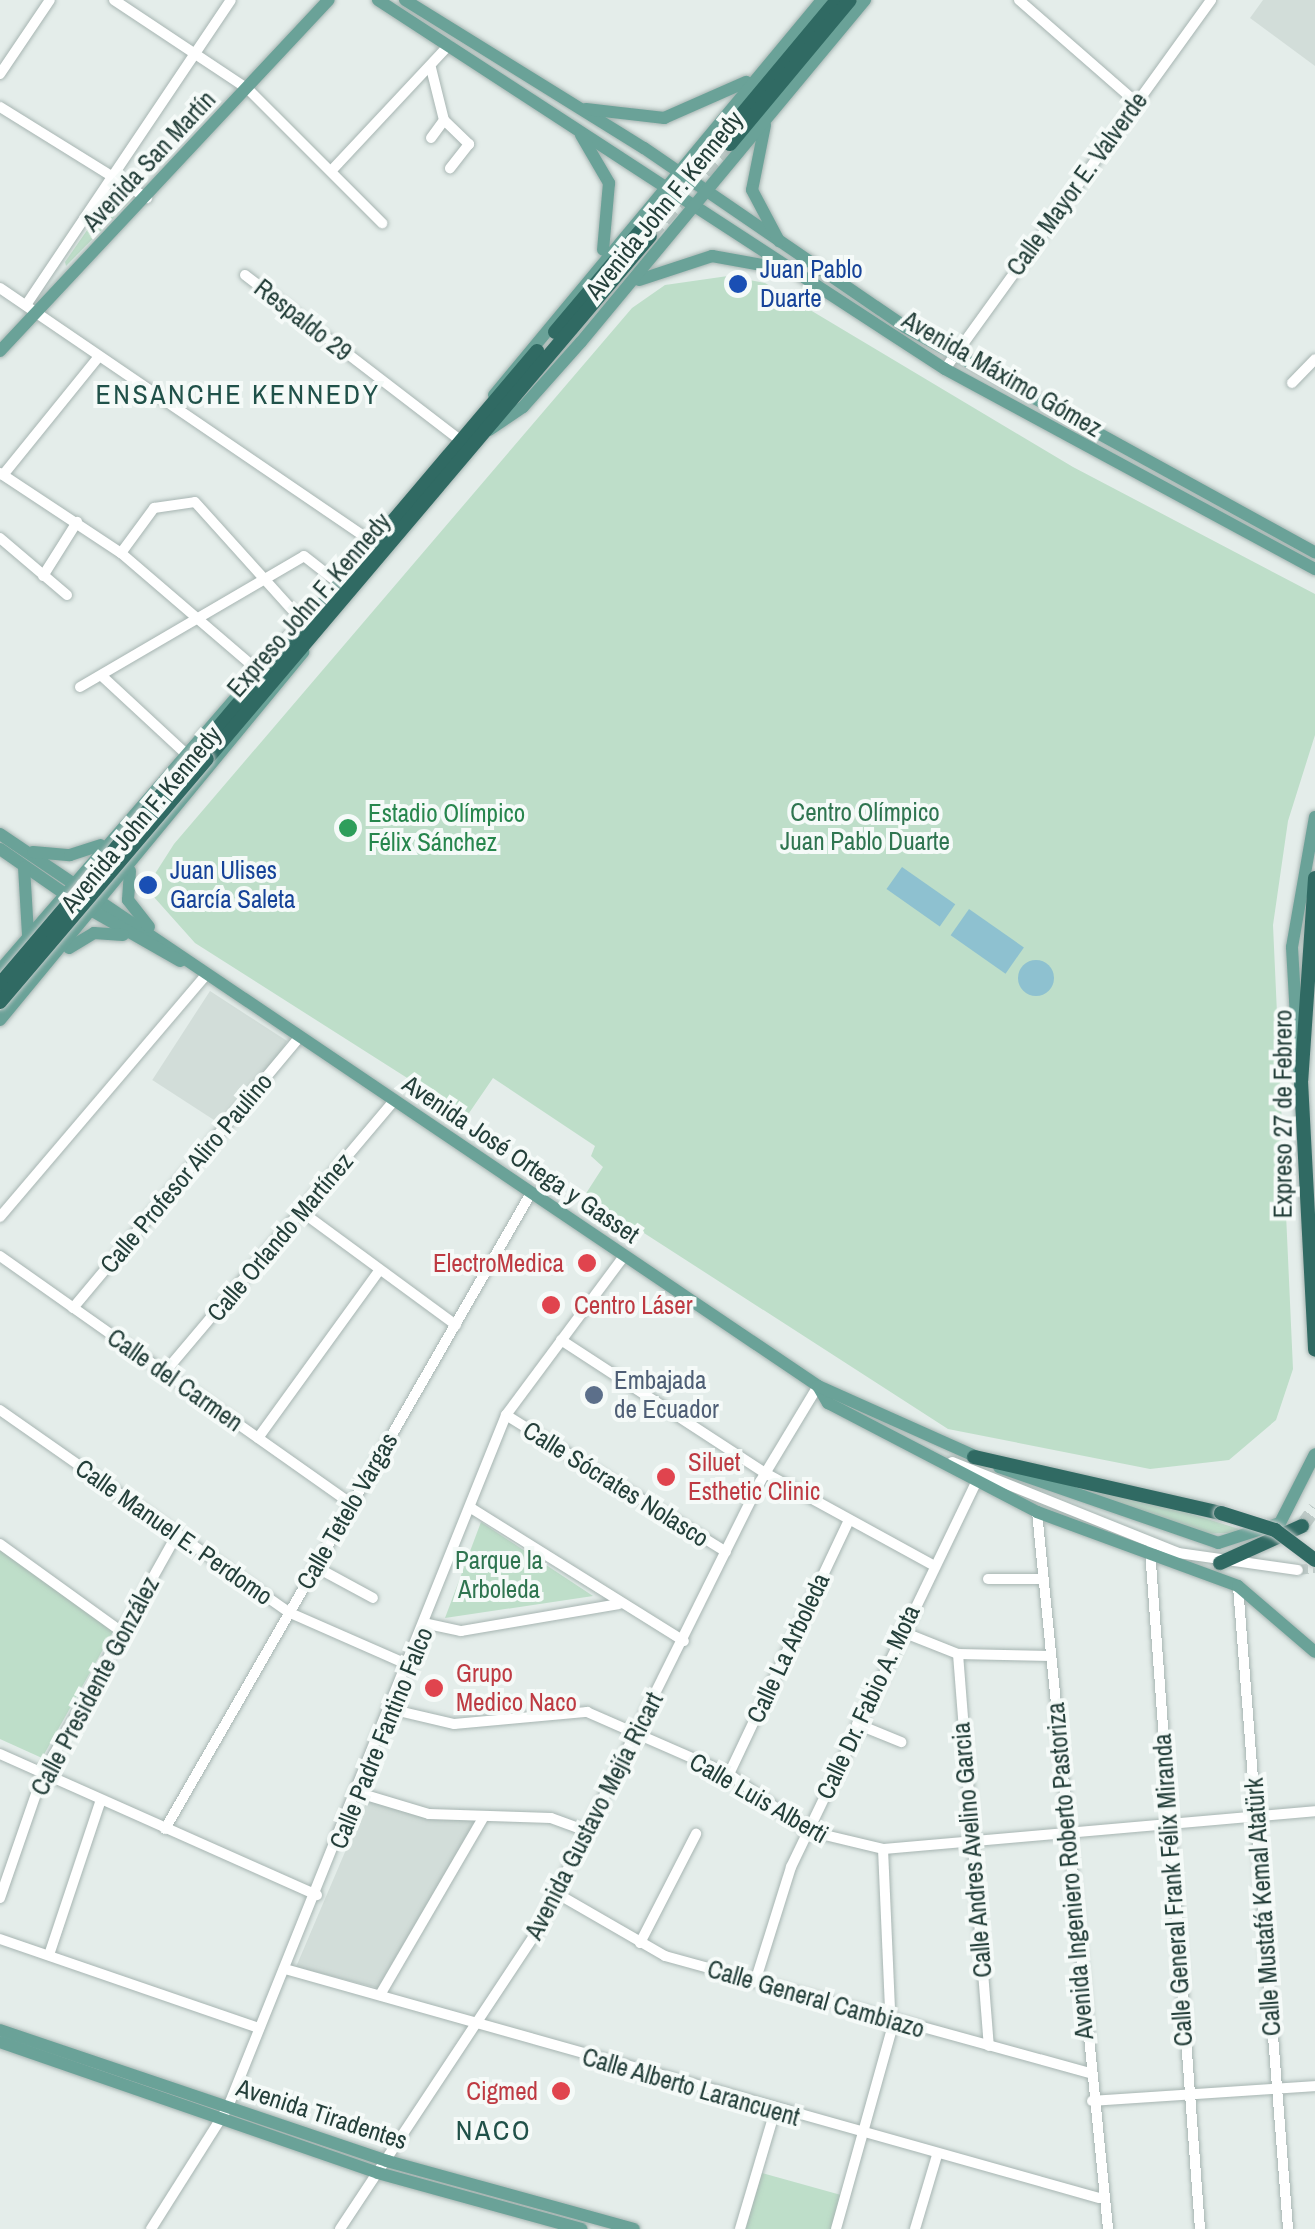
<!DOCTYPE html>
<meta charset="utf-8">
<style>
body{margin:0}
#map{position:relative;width:1315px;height:2229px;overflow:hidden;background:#e4edea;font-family:"Archivo Narrow",sans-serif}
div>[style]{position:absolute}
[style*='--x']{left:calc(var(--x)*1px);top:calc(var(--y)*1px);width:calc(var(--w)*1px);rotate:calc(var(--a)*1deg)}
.built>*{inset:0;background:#d2ddd9;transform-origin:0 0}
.green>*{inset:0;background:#bedec9}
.water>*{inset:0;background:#8ec1d0;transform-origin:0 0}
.round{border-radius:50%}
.minor-tunnel>*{height:10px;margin-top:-5px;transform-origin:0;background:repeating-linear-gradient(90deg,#becac7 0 10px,transparent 0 15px)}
.highway-tunnel>*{height:14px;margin-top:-7px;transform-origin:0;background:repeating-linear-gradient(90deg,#becac7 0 14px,transparent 0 21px)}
.roads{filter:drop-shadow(0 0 2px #a7b5b2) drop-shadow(0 0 2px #a7b5b2)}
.minor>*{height:10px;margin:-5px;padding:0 5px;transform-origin:5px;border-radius:5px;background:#fff}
.major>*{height:12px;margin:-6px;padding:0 6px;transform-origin:6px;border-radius:6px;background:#6aa298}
.highway>*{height:14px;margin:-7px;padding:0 7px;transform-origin:7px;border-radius:7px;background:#306a63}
.bridges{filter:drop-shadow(0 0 2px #c2c9c8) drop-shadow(0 0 2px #c2c9c8)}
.highway-bridge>*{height:14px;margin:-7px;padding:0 7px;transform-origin:7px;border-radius:7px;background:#306a63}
.dots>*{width:28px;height:28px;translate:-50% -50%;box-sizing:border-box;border:5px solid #f5faf8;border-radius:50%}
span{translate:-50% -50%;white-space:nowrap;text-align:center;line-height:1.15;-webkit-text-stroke:8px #f5faf8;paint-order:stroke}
.street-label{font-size:25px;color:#243f3a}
.transit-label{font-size:25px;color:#164399}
.left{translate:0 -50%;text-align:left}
.park-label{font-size:25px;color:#2f7550}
.leisure-label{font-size:25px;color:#27864d}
.health-label{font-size:25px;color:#be3a42}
.right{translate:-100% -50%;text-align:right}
.service-label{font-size:25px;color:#4e5e75}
.neighbourhood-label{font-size:28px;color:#205149;letter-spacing:2.5px}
</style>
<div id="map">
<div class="built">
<div style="clip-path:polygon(1263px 0,1315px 0,1315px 66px,1250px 18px)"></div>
<div style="left:210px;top:991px;width:92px;height:106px;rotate:33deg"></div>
<div style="clip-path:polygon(368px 1798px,475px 1822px,378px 1988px,296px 1967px)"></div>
</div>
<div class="green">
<div style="clip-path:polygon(119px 184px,133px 198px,66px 266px,65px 262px)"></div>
<div style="clip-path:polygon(728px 276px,765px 283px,1073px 467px,1315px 594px,1315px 735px,1288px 821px,1273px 925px,1293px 1369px,1276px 1420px,1229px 1460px,1150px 1469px,948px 1429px,585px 1195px,603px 1167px,591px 1156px,595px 1146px,493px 1078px,467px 1116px,195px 943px,153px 896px,151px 880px,174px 844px,632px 308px,665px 285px)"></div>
<div style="clip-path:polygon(1054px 1485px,1101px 1486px,1249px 1532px,1204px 1534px)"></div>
<div style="clip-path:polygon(481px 1522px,593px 1596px,445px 1618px)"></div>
<div style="clip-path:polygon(0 1549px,114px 1630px,42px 1758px,0 1739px)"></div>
<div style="clip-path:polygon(762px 2173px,841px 2195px,832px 2229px,745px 2229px)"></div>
</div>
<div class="water">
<div style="left:902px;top:867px;width:65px;height:27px;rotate:35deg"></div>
<div style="left:969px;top:909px;width:67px;height:32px;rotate:35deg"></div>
<div class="round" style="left:1018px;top:960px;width:36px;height:36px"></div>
</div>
<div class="minor-tunnel">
<div style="--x:1298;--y:1570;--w:17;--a:-7"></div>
</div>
<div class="highway-tunnel">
<div style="--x:642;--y:229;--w:121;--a:-48.7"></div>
<div style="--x:650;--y:236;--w:122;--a:-49"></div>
<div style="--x:1302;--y:1526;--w:22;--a:-54"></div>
</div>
<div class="roads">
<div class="minor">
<div style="--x:114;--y:0;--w:161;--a:33.6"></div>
<div style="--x:248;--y:89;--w:190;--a:45"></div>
<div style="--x:1019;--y:0;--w:155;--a:41.1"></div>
<div style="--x:431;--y:68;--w:54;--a:76"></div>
<div style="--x:444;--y:120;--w:35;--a:44"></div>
<div style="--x:469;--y:144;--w:31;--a:128"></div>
<div style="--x:0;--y:74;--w:89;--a:-56"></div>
<div style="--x:0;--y:107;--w:173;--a:31.8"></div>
<div style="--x:431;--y:138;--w:22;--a:-54"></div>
<div style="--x:332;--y:170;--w:171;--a:-46.9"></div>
<div style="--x:245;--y:275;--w:266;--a:37.5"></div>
<div style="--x:0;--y:288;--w:448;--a:34.3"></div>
<div style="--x:26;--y:305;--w:367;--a:-56.1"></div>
<div style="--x:945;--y:369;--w:455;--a:-54.2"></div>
<div style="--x:1292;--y:383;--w:33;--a:-46"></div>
<div style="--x:0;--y:473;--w:145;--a:33.5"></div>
<div style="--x:121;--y:553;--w:177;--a:40.6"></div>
<div style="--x:3;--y:475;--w:149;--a:-51"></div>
<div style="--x:0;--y:538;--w:88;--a:40.4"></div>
<div style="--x:121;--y:553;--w:56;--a:-53.7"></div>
<div style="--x:154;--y:508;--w:41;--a:-8.3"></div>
<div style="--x:195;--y:502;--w:160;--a:48"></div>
<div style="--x:43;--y:576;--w:64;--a:-57.8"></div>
<div style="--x:103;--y:677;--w:110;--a:42.8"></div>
<div style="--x:80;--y:687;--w:259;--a:-30.3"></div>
<div style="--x:304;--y:556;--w:41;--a:38"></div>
<div style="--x:302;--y:1212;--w:191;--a:36.3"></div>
<div style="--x:0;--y:1217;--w:318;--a:-49.6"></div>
<div style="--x:0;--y:1256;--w:430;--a:35.2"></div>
<div style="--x:73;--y:1308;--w:351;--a:-50.1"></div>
<div style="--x:561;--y:1340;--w:244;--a:33.1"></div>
<div style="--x:765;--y:1473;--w:189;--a:28.7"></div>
<div style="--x:164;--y:1373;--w:356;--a:-49.8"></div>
<div style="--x:0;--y:1410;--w:352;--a:35"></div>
<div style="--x:288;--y:1612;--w:134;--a:23.7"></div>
<div style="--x:506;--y:1415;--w:259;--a:31.9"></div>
<div style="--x:258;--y:1438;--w:206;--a:-54.1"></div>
<div style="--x:952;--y:1462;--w:244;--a:21.9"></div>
<div style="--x:1178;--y:1553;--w:121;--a:8.1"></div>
<div style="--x:471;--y:1508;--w:251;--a:32"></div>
<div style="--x:1037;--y:1512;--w:721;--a:84.34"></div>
<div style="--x:0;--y:1544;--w:150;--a:35.8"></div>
<div style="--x:1150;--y:1550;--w:681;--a:85.79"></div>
<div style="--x:314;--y:1566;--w:67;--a:28.5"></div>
<div style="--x:988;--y:1579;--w:55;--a:0"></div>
<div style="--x:1238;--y:1586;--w:645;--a:85.55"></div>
<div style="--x:428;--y:1624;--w:34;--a:12"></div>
<div style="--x:461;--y:1631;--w:160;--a:-9.7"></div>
<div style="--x:900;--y:1631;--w:62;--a:21.6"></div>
<div style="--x:958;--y:1654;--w:92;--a:1.2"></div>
<div style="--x:958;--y:1654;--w:393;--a:85.5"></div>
<div style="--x:394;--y:1710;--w:62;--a:13.1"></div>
<div style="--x:454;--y:1724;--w:134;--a:-5.2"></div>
<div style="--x:587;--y:1712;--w:155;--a:23.6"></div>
<div style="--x:729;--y:1774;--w:97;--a:35.8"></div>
<div style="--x:808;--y:1831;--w:77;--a:13.5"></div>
<div style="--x:883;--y:1849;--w:434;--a:-5"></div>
<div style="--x:857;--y:1724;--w:48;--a:22.2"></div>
<div style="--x:0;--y:1754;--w:347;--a:24"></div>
<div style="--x:729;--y:1774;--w:279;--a:-64.7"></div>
<div style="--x:359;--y:1793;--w:73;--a:16.7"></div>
<div style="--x:429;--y:1814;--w:122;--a:1.9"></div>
<div style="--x:551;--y:1818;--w:40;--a:20.2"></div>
<div style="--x:165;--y:1829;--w:734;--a:-60.08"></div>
<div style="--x:556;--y:1893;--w:126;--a:30"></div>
<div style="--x:665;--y:1956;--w:440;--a:15.4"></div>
<div style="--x:0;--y:1898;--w:131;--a:-70.9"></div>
<div style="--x:43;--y:1774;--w:275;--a:-60.8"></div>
<div style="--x:0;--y:1939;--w:274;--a:19"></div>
<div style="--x:640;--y:1943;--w:123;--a:-62.8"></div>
<div style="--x:49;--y:1955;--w:163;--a:-71.5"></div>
<div style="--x:285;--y:1969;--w:846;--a:15.71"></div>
<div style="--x:755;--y:1982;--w:121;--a:-72.6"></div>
<div style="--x:791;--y:1867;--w:425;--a:-64.3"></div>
<div style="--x:380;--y:1995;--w:205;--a:-59.8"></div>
<div style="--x:1092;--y:2101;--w:224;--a:-3.8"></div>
<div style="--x:151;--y:2229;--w:144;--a:-57.7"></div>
<div style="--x:228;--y:2107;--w:746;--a:-68.11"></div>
<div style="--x:506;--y:1415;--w:198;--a:-53.4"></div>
<div style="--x:340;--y:2229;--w:357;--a:-56.5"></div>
<div style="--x:537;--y:1931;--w:501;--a:-63.59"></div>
<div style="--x:760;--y:1482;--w:112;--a:-58.9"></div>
<div style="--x:740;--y:2229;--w:123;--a:-73.5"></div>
<div style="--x:836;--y:2229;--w:205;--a:-74.4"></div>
<div style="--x:891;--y:2032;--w:183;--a:-92.5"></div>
<div style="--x:915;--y:2229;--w:77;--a:-73.4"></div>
</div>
<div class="major">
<div style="--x:378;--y:0;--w:676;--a:33.06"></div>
<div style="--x:945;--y:369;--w:421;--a:28.4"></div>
<div style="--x:405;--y:0;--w:281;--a:31.8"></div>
<div style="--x:644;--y:148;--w:316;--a:34.4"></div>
<div style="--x:905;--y:327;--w:468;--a:28.8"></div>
<div style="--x:586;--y:109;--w:79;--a:6.6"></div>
<div style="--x:664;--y:118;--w:90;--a:-23.7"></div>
<div style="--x:765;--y:125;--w:66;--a:101.3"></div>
<div style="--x:752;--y:190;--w:58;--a:62.1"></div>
<div style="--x:581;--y:135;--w:56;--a:59.7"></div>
<div style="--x:609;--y:183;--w:67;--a:95.1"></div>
<div style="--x:639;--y:280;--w:77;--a:-18.2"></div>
<div style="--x:712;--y:256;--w:62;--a:10.2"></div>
<div style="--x:0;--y:351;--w:481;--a:-46.9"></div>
<div style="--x:494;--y:395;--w:513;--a:-50.29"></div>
<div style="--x:489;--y:430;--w:41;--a:-34.1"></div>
<div style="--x:523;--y:407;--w:87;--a:-48.3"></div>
<div style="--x:581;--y:342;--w:445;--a:-50.3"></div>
<div style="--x:0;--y:834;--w:987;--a:34.01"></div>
<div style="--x:818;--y:1386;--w:20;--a:60"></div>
<div style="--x:828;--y:1403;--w:236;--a:27.5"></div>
<div style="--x:1037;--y:1512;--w:214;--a:20.2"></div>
<div style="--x:1238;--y:1586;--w:101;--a:40.6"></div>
<div style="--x:0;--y:849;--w:83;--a:34.7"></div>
<div style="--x:33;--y:852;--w:37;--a:5"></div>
<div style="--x:70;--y:855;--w:32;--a:-18"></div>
<div style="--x:24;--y:867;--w:68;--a:86.6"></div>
<div style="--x:130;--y:871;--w:29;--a:94"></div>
<div style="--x:128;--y:900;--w:34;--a:52"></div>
<div style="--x:89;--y:909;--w:105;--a:29.7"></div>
<div style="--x:69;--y:948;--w:29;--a:-31"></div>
<div style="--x:94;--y:933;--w:29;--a:4"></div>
<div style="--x:0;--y:970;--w:444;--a:-49.1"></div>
<div style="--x:0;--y:1020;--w:477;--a:-50.5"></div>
<div style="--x:1299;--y:1069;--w:122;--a:-93.3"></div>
<div style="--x:1292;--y:947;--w:132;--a:-80"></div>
<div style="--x:818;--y:1386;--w:179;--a:24.1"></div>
<div style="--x:999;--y:1467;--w:232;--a:19.1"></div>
<div style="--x:1218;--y:1543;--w:65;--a:-17.9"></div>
<div style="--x:1280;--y:1523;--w:77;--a:-63.1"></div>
<div style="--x:0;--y:2030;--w:409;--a:18.7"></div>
<div style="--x:387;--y:2161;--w:256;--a:15.4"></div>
<div style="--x:0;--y:2042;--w:400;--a:19.1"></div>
<div style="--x:378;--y:2173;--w:211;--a:15.4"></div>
</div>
<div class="highway">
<div style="--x:722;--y:138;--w:180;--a:-50.2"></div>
<div style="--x:730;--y:144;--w:187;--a:-50.2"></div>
<div style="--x:555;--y:332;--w:135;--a:-49.8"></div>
<div style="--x:199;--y:750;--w:523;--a:-49.73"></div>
<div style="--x:207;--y:759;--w:685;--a:-49.73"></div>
<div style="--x:1315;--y:878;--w:203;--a:93.9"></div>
<div style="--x:1301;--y:1081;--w:269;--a:87"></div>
<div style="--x:974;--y:1457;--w:253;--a:12.8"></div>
<div style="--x:1220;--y:1563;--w:90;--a:-24.3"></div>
</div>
</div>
<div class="bridges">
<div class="highway-bridge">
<div style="--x:0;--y:984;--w:307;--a:-49.6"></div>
<div style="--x:0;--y:1002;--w:319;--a:-49.6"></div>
<div style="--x:1221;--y:1513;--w:57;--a:17.5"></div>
<div style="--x:1275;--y:1530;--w:50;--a:36.9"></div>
</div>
</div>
<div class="dots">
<div style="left:738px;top:284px;background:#1a4fb4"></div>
<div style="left:348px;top:828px;background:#2e9e5b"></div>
<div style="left:148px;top:885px;background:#1a4fb4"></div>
<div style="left:587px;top:1263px;background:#e0444e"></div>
<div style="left:551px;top:1305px;background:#e0444e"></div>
<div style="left:594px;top:1395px;background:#5c6f8a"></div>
<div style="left:666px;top:1477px;background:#e0444e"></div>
<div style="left:434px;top:1688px;background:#e0444e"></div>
<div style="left:561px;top:2091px;background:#e0444e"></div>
</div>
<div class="street-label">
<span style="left:149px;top:161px;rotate:-47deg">Avenida San Martín</span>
<span style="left:1077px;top:184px;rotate:-54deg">Calle Mayor E. Valverde</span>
<span style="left:664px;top:205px;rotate:-51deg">Avenida John F. Kennedy</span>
<span style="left:303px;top:320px;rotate:38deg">Respaldo 29</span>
<span style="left:1002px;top:374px;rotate:30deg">Avenida Máximo Gómez</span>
<span style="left:309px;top:605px;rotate:-49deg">Expreso John F. Kennedy</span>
<span style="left:141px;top:819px;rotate:-50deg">Avenida John F. Kennedy</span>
<span style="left:1283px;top:1114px;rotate:-90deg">Expreso 27 de Febrero</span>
<span style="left:521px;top:1159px;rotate:34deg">Avenida José Ortega y Gasset</span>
<span style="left:186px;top:1173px;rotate:-50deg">Calle Profesor Aliro Paulino</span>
<span style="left:280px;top:1237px;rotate:-50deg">Calle Orlando Martínez</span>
<span style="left:175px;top:1380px;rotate:35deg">Calle del Carmen</span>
<span style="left:616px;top:1484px;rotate:32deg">Calle Sócrates Nolasco</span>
<span style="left:347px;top:1511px;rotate:-60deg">Calle Tetelo Vargas</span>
<span style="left:174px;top:1532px;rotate:35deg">Calle Manuel E. Perdomo</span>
<span style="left:788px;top:1648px;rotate:-65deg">Calle La Arboleda</span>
<span style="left:95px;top:1686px;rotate:-62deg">Calle Presidente González</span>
<span style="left:868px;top:1702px;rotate:-65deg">Calle Dr. Fabio A. Mota</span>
<span style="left:381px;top:1738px;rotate:-68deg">Calle Padre Fantino Falco</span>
<span style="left:759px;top:1798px;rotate:30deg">Calle Luis Alberti</span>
<span style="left:594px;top:1816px;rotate:-63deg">Avenida Gustavo Mejía Ricart</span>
<span style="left:972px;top:1850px;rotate:-95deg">Calle Andres Avelino Garcia</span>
<span style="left:1070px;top:1871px;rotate:-95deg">Avenida Ingeniero Roberto Pastoriza</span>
<span style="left:1173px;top:1890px;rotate:-94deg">Calle General Frank Félix Miranda</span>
<span style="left:1263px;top:1907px;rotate:-94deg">Calle Mustafá Kemal Atatürk</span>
<span style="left:816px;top:1999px;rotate:16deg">Calle General Cambiazo</span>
<span style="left:691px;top:2087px;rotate:16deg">Calle Alberto Larancuent</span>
<span style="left:322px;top:2114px;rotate:18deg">Avenida Tiradentes</span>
</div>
<div class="transit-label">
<span class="left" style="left:760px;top:284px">Juan Pablo<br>Duarte</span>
<span class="left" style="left:170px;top:885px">Juan Ulises<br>García Saleta</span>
</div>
<div class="park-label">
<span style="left:865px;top:827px">Centro Olímpico<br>Juan Pablo Duarte</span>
<span style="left:499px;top:1575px">Parque la<br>Arboleda</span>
</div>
<div class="leisure-label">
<span class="left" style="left:368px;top:828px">Estadio Olímpico<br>Félix Sánchez</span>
</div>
<div class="health-label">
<span class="right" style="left:564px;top:1263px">ElectroMedica</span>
<span class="left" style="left:574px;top:1305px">Centro Láser</span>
<span class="left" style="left:688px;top:1477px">Siluet<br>Esthetic Clinic</span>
<span class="left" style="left:456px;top:1688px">Grupo<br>Medico Naco</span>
<span class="right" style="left:538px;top:2091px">Cigmed</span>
</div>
<div class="service-label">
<span class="left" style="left:614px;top:1395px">Embajada<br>de Ecuador</span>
</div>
<div class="neighbourhood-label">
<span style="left:238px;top:394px">ENSANCHE KENNEDY</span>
<span style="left:494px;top:2130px">NACO</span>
</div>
</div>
